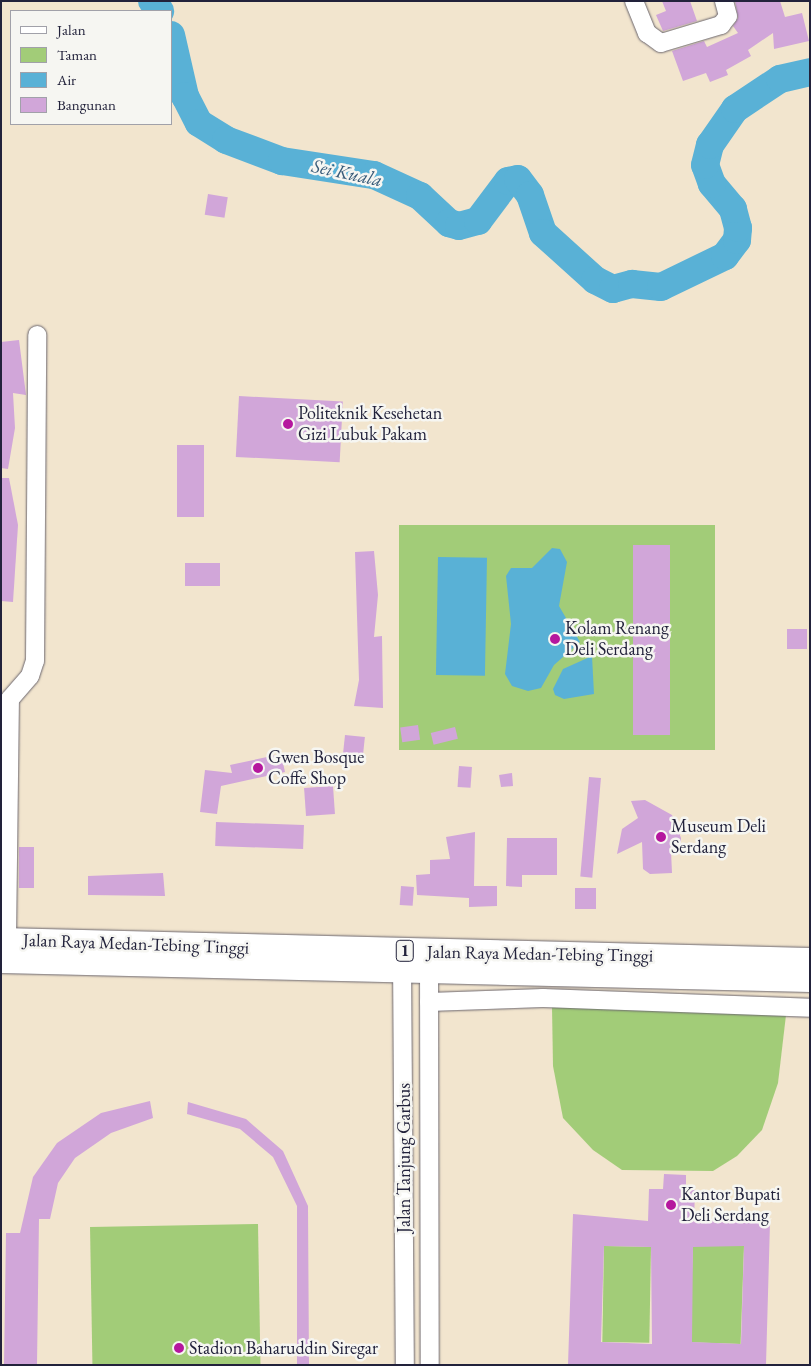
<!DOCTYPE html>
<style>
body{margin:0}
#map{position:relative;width:811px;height:1366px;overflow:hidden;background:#f2e5ce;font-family:"EB Garamond",serif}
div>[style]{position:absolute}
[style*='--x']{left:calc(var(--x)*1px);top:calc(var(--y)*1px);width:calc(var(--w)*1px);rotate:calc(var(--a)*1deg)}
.green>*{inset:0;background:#a2cc78;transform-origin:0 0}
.water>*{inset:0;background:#59b1d6;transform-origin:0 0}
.river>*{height:28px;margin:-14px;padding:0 14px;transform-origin:14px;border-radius:14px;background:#59b1d6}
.building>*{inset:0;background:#d1a6d9;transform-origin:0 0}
.roads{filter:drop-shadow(0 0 1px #6b666e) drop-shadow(0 0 1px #6b666e)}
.minor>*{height:18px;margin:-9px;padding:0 9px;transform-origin:9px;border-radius:9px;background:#fff}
.highway>*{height:25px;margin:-12.5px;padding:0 12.5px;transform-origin:12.5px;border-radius:12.5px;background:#fff}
.dots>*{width:14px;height:14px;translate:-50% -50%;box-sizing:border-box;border:2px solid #f6f6f2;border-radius:50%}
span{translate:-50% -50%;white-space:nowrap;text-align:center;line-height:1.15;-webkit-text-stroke:5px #f6f6f2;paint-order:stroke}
.shield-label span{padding:1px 4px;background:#f6f6f2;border:1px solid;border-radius:4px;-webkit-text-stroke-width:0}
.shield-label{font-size:16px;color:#22223b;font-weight:700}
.poi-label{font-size:18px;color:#22223b}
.left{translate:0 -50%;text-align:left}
.street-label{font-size:18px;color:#22223b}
.water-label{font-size:19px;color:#385b79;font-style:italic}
.frame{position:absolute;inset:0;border:2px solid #22223b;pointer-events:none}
.legend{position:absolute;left:10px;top:10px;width:162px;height:115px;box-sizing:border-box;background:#f6f6f2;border:1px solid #a1a1a9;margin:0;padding:6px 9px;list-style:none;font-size:15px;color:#22223b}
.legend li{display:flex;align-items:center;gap:10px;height:25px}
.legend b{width:25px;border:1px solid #a1a1a9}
</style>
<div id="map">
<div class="green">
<div style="left:715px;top:525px;width:225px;height:316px;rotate:90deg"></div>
<div style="clip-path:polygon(552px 1006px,786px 1015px,778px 1083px,762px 1130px,737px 1156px,713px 1171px,622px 1170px,593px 1150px,563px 1118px,553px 1066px)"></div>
<div style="left:258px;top:1224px;width:141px;height:168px;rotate:89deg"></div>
<div style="left:604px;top:1246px;width:47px;height:96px;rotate:1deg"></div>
<div style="left:744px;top:1246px;width:98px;height:51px;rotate:92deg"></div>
</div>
<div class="water">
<div style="clip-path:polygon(552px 548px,560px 549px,567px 562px,559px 606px,580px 642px,554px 665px,541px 688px,528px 691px,512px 686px,505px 674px,511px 624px,506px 576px,511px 568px,532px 568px)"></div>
<div style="left:438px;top:557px;width:49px;height:118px;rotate:1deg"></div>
<div style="clip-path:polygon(592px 656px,594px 694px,564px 699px,555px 695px,553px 689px,563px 669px)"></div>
</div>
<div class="river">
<div style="--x:152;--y:1;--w:13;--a:51"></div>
<div style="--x:171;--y:35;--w:63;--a:77.1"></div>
<div style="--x:185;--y:96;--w:30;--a:63"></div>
<div style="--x:199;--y:123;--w:32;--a:32"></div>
<div style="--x:226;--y:140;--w:60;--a:20.6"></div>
<div style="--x:282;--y:161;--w:93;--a:8.7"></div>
<div style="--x:374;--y:175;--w:51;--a:24.5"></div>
<div style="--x:420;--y:196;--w:40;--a:43"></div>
<div style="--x:449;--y:223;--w:10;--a:17"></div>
<div style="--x:459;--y:226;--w:20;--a:-15"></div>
<div style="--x:478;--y:221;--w:50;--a:-53.1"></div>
<div style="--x:508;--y:181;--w:10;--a:-11"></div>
<div style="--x:518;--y:179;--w:20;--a:53"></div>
<div style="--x:530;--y:195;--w:40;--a:71.1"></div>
<div style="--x:543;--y:233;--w:70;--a:42.1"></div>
<div style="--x:595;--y:280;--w:20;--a:27"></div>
<div style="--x:613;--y:289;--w:20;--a:-15"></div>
<div style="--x:632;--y:284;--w:29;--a:6"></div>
<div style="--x:661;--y:287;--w:71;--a:-25.8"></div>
<div style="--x:725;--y:256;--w:20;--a:-53"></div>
<div style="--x:737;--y:240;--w:12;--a:-85"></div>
<div style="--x:738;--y:228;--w:20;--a:-105"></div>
<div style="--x:733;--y:209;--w:33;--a:-130"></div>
<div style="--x:712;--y:184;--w:20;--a:-110"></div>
<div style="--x:705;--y:165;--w:21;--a:-76"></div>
<div style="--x:710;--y:145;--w:44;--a:-55.2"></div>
<div style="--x:735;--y:109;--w:54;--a:-33.7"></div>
<div style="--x:780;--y:79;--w:31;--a:-13"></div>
</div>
<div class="building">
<div style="clip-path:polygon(662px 1px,690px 1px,697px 21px,663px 31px,656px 15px,666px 11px)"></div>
<div style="clip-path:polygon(735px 1px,780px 1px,785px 17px,802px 13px,809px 41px,774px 49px,773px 33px,748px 50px,751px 56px,726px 70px,728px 75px,710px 82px,706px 73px,683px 81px,672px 51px,704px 41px,707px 47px,738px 33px,733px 26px,738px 18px)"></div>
<div style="left:208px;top:194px;width:20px;height:21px;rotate:9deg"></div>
<div style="clip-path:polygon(19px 340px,26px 395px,13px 393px,15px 428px,8px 469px,1px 468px,1px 342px)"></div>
<div style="left:239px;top:396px;width:104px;height:61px;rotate:3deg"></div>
<div style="left:177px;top:445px;width:27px;height:72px"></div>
<div style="clip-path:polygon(1px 478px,9px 478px,18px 525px,13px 602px,1px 601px)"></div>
<div style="left:633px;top:545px;width:37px;height:190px"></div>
<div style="clip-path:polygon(374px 551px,378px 595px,374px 637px,382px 636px,383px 708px,354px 706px,359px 680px,355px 552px)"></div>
<div style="left:185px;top:563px;width:35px;height:23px"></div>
<div style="left:807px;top:629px;width:20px;height:20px;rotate:90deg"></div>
<div style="left:418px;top:725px;width:15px;height:18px;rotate:82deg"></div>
<div style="left:455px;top:727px;width:12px;height:25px;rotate:76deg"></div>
<div style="left:345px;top:735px;width:20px;height:27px;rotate:6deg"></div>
<div style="clip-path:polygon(281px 754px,285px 772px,221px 786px,217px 814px,200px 812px,205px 770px,232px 773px,230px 765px)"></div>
<div style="left:459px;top:766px;width:13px;height:21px;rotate:4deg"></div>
<div style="clip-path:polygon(512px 773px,513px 786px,501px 787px,499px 775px)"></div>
<div style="left:589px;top:777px;width:12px;height:100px;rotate:5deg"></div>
<div style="left:333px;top:786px;width:28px;height:29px;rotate:86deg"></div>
<div style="clip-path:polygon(645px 800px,672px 815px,681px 838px,681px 851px,671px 851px,672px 873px,650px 874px,643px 869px,642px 842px,617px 854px,622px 829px,638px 818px,631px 801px)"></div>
<div style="left:216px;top:822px;width:88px;height:24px;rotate:2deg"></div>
<div style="clip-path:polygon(475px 832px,474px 886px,497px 886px,497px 906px,469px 907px,469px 898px,417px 895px,416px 875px,430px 874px,430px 860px,450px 859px,446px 837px)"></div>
<div style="clip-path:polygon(507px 838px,557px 838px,557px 875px,522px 875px,522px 887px,506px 886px)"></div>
<div style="left:19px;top:847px;width:15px;height:41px"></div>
<div style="clip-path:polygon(163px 873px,165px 896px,88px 895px,88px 876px)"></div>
<div style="left:401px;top:886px;width:13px;height:19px;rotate:4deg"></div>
<div style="left:575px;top:888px;width:21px;height:21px"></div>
<div style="clip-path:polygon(150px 1101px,153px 1118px,111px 1133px,75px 1158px,58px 1183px,50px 1219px,39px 1219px,37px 1365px,4px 1365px,6px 1233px,20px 1233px,33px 1177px,57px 1143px,101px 1113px)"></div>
<div style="clip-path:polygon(188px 1102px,246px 1119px,283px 1151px,308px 1206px,309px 1365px,297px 1365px,297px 1206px,273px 1157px,240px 1129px,187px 1114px)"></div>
<div style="clip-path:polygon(evenodd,664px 1174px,686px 1175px,686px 1190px,695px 1190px,694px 1220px,770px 1223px,766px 1365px,568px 1365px,573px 1214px,648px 1221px,649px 1189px,663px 1189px,664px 1174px,604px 1246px,651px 1247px,652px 1344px,601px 1342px,604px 1246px,664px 1174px,744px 1246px,741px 1344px,692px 1342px,693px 1247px,744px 1246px)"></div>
</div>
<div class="roads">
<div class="minor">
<div style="--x:634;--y:1;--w:35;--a:68"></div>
<div style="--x:647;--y:33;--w:17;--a:36"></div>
<div style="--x:661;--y:43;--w:63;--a:-16.7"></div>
<div style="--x:721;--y:25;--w:11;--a:-52"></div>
<div style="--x:728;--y:16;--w:16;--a:-105"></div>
<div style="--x:7;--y:940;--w:241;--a:-89.3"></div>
<div style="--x:10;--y:699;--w:30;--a:-49"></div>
<div style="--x:30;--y:676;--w:16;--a:-72"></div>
<div style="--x:35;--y:661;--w:326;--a:-89.6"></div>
<div style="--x:402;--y:958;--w:407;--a:89.6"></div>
<div style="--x:429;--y:959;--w:406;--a:89.9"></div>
<div style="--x:429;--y:1002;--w:114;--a:-2"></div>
<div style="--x:543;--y:998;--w:267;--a:2.1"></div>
</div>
<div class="highway">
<div style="--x:1;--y:940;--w:809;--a:1.42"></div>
<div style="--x:1;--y:960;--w:809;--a:1.35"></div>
</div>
</div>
<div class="dots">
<div style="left:288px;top:424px;background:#b5179e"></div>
<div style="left:555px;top:639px;background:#b5179e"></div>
<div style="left:258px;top:768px;background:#b5179e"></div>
<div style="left:661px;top:837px;background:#b5179e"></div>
<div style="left:671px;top:1205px;background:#b5179e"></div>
<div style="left:179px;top:1348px;background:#b5179e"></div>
</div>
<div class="shield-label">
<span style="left:405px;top:951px">1</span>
</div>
<div class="poi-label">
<span class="left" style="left:298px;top:424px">Politeknik Kesehetan<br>Gizi Lubuk Pakam</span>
<span class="left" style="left:565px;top:639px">Kolam Renang<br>Deli Serdang</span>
<span class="left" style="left:268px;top:768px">Gwen Bosque<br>Coffe Shop</span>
<span class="left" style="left:671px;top:837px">Museum Deli<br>Serdang</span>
<span class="left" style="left:681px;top:1205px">Kantor Bupati<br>Deli Serdang</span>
<span class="left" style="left:189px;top:1348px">Stadion Baharuddin Siregar</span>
</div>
<div class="street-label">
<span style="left:136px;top:944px;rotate:2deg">Jalan Raya Medan-Tebing Tinggi</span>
<span style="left:540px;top:954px;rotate:1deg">Jalan Raya Medan-Tebing Tinggi</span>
<span style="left:404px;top:1158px;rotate:-90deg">Jalan Tanjung Garbus</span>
</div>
<div class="water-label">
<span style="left:347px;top:173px;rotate:12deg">Sei Kuala</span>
</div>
<div class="frame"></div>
<ul class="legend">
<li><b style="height:6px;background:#fff"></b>Jalan</li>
<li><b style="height:14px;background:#a2cc78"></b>Taman</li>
<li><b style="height:14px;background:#59b1d6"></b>Air</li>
<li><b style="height:14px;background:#d1a6d9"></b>Bangunan</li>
</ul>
</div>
